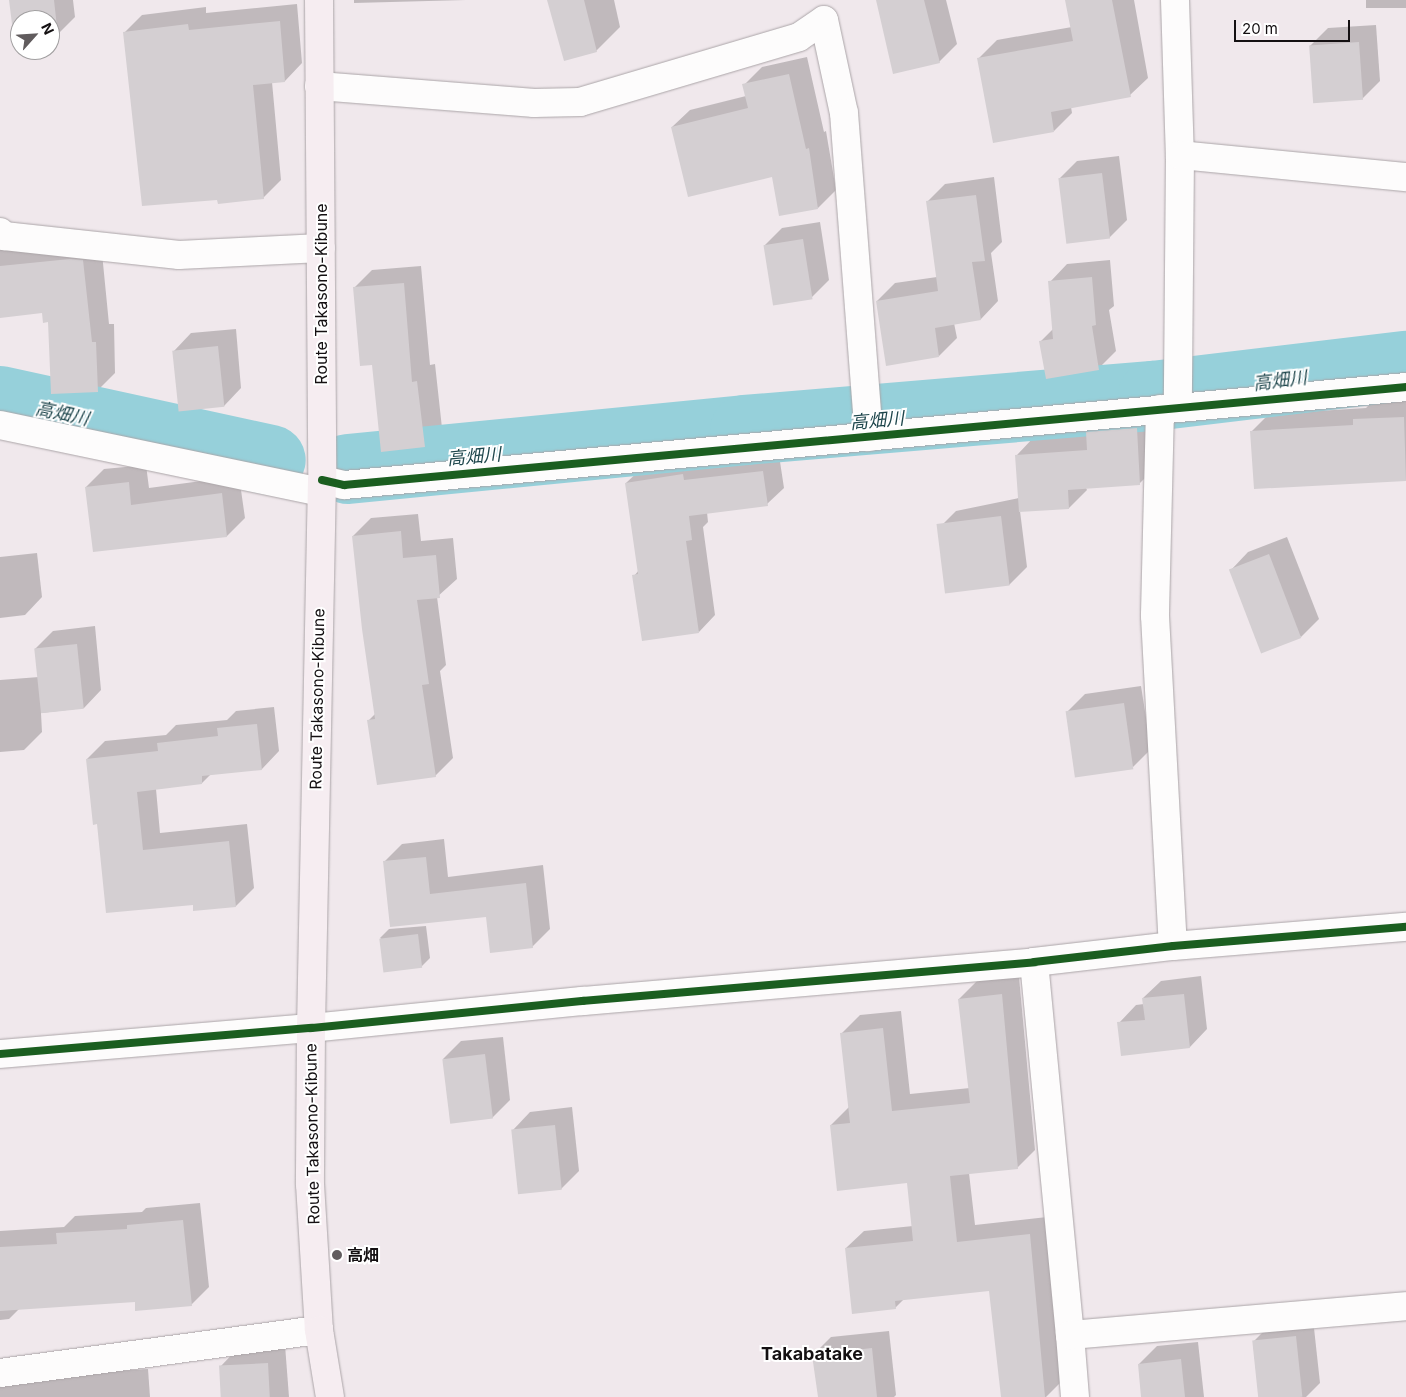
<!DOCTYPE html>
<meta charset="utf-8">
<style>
body{margin:0}
#map{position:relative;width:1406px;height:1397px;overflow:hidden;background:#f0e8ec;font-family:Inter,"Noto Sans JP",sans-serif}
div>[style]{position:absolute}
[style*='--x']{left:calc(var(--x)*1px);top:calc(var(--y)*1px);width:calc(var(--w)*1px);rotate:calc(var(--a)*1deg)}
.shadow>*{inset:0;background:#0003;transform-origin:0 0}
.river>*{height:70px;margin:-35px;padding:0 35px;transform-origin:35px;border-radius:35px;background:#96d0da}
.building>*{inset:0;background:#d4cfd2;transform-origin:0 0}
.roads{filter:drop-shadow(0 0 1px #aba5a8) drop-shadow(0 0 1px #aba5a8)}
.minor>*{height:28px;margin:-14px;padding:0 14px;transform-origin:14px;border-radius:14px;background:#fdfcfc}
.major>*{height:28px;margin:-14px;padding:0 14px;transform-origin:14px;border-radius:14px;background:#f6edf1}
.cycleway>*{height:8px;margin:-4px;padding:0 4px;transform-origin:4px;border-radius:4px;background:#1b5e20}
.dots>*{width:14px;height:14px;translate:-50% -50%;box-sizing:border-box;border:2px solid #fff;border-radius:50%}
span{translate:-50% -50%;white-space:nowrap;text-align:center;line-height:1.15;-webkit-text-stroke:4px #fff;paint-order:stroke}
.street-label{font-size:16px;color:#141012}
.poi-label{font-size:16px;color:#141012;font-weight:700}
.left{translate:0 -50%;text-align:left}
.water-label{font-size:18px;color:#1e464c;font-style:italic}
.neighbourhood-label{font-size:18px;color:#141012;font-weight:700}
.north{position:absolute;left:10px;top:10px;width:50px;height:50px;box-sizing:border-box;background:#fff;border:1px solid #a19fa0;border-radius:50%;rotate:64deg;font-size:14px;font-weight:700;line-height:20px;text-align:center;color:#141012}
.north::after{content:'';display:block;margin:auto;width:18px;height:22px;background:#615c5e;clip-path:polygon(50% 0,100% 100%,50% 72%,0 100%)}
.scale{position:absolute;left:1234px;top:20px;width:116px;height:22px;box-sizing:border-box;border:2px solid #141012;border-top:0;padding-left:6px;font-size:15px;line-height:18px;white-space:nowrap;color:#141012;-webkit-text-stroke:4px #fff;paint-order:stroke}
</style>
<div id="map">
<div class="shadow">
<div style="clip-path:polygon(11px 0,73px 0,75px 17px,57px 35px,50px 36px,50px 20px,20px 20px,20px 39px)"></div>
<div style="clip-path:polygon(354px 0,466px 0,354px 3px)"></div>
<div style="clip-path:polygon(549px 0,614px 0,620px 27px,596px 51px)"></div>
<div style="clip-path:polygon(882px 0,946px 0,957px 44px,939px 62px)"></div>
<div style="clip-path:polygon(1067px 0,1134px 0,1148px 78px,1130px 95px,1071px 107px,1072px 113px,1054px 131px,979px 58px,997px 40px,1072px 27px)"></div>
<div style="left:1366px;top:0;width:40px;height:8px"></div>
<div style="clip-path:polygon(297px 4px,302px 63px,285px 81px,272px 82px,281px 180px,263px 198px,124px 33px,142px 15px,206px 7px,206px 13px)"></div>
<div style="clip-path:polygon(1376px 25px,1380px 81px,1362px 99px,1310px 46px,1328px 28px)"></div>
<div style="clip-path:polygon(807px 57px,824px 132px,826px 131px,836px 190px,818px 208px,773px 175px,672px 127px,690px 110px,746px 96px,744px 85px,762px 67px)"></div>
<div style="clip-path:polygon(1119px 156px,1127px 220px,1109px 238px,1059px 179px,1077px 161px)"></div>
<div style="clip-path:polygon(994px 177px,1002px 242px,991px 253px,998px 301px,981px 319px,954px 323px,957px 338px,939px 356px,877px 301px,895px 283px,937px 277px,927px 202px,945px 184px)"></div>
<div style="clip-path:polygon(820px 222px,829px 280px,811px 298px,764px 246px,782px 228px)"></div>
<div style="clip-path:polygon(0 241px,101px 243px,109px 324px,114px 324px,115px 373px,97px 391px,43px 312px,0 317px)"></div>
<div style="clip-path:polygon(1110px 260px,1114px 306px,1109px 310px,1116px 351px,1098px 369px,1040px 342px,1054px 328px,1050px 282px,1067px 264px)"></div>
<div style="clip-path:polygon(421px 266px,430px 365px,435px 364px,442px 428px,424px 446px,373px 364px,354px 288px,372px 270px)"></div>
<div style="clip-path:polygon(236px 329px,241px 388px,224px 406px,174px 351px,191px 333px)"></div>
<div style="clip-path:polygon(1406px 401px,1406px 480px,1255px 488px,1251px 432px,1269px 414px,1366px 408px,1372px 402px)"></div>
<div style="clip-path:polygon(1154px 410px,1157px 466px,1139px 484px,1086px 488px,1087px 490px,1069px 508px,1020px 511px,1027px 567px,1009px 585px,938px 529px,956px 511px,1019px 498px,1017px 455px,1034px 437px,1088px 434px,1105px 415px)"></div>
<div style="clip-path:polygon(779px 455px,784px 488px,767px 504px,707px 512px,708px 522px,703px 527px,715px 615px,699px 632px,634px 576px,639px 570px,626px 483px,643px 467px)"></div>
<div style="clip-path:polygon(146px 465px,149px 488px,239px 476px,245px 518px,227px 536px,94px 551px,86px 487px,104px 469px)"></div>
<div style="clip-path:polygon(418px 514px,421px 541px,453px 538px,457px 579px,437px 597px,446px 665px,440px 671px,453px 758px,435px 776px,369px 720px,376px 713px,353px 536px,371px 518px)"></div>
<div style="clip-path:polygon(1287px 537px,1319px 619px,1301px 637px,1231px 570px,1248px 552px)"></div>
<div style="clip-path:polygon(37px 553px,42px 597px,25px 615px,0 618px,0 557px)"></div>
<div style="clip-path:polygon(95px 626px,101px 690px,84px 708px,41px 713px,42px 732px,24px 750px,0 752px,0 680px,39px 677px,35px 649px,53px 631px)"></div>
<div style="clip-path:polygon(1141px 686px,1151px 749px,1133px 767px,1067px 712px,1085px 694px)"></div>
<div style="clip-path:polygon(274px 707px,279px 751px,262px 769px,211px 774px,202px 783px,156px 789px,160px 833px,247px 824px,254px 888px,236px 906px,194px 903px,98px 823px,87px 759px,105px 741px,166px 735px,176px 725px,227px 720px,236px 711px)"></div>
<div style="clip-path:polygon(444px 839px,448px 877px,543px 865px,550px 929px,532px 947px,487px 915px,391px 926px,384px 862px,402px 844px)"></div>
<div style="clip-path:polygon(426px 926px,430px 958px,421px 967px,380px 938px,389px 929px)"></div>
<div style="clip-path:polygon(1201px 976px,1207px 1029px,1190px 1047px,1119px 1023px,1136px 1005px,1144px 1004px,1143px 998px,1161px 981px)"></div>
<div style="clip-path:polygon(1019px 977px,1035px 1150px,1017px 1168px,969px 1173px,975px 1225px,1047px 1217px,1063px 1380px,1046px 1397px,1003px 1397px,990px 1290px,904px 1299px,895px 1308px,846px 1248px,864px 1231px,913px 1226px,908px 1182px,831px 1125px,849px 1107px,842px 1033px,860px 1015px,901px 1011px,910px 1094px,970px 1088px,959px 999px,977px 981px)"></div>
<div style="clip-path:polygon(503px 1037px,510px 1100px,492px 1118px,443px 1059px,461px 1041px)"></div>
<div style="clip-path:polygon(572px 1107px,579px 1171px,561px 1189px,513px 1130px,530px 1112px)"></div>
<div style="clip-path:polygon(200px 1203px,209px 1287px,191px 1305px,136px 1301px,20px 1308px,9px 1319px,0 1320px,0 1231px,64px 1227px,75px 1216px,142px 1212px,146px 1208px)"></div>
<div style="clip-path:polygon(1313px 1319px,1320px 1383px,1306px 1397px,1259px 1397px,1253px 1342px,1271px 1324px)"></div>
<div style="clip-path:polygon(889px 1331px,896px 1395px,894px 1397px,819px 1397px,813px 1355px,831px 1337px)"></div>
<div style="clip-path:polygon(1198px 1342px,1204px 1397px,1142px 1397px,1139px 1364px,1157px 1346px)"></div>
<div style="clip-path:polygon(285px 1345px,289px 1397px,223px 1397px,221px 1366px,238px 1348px)"></div>
<div style="clip-path:polygon(148px 1369px,150px 1397px,0 1397px,0 1378px)"></div>
</div>
<div class="river">
<div style="--x:0;--y:401;--w:277;--a:12.3"></div>
<div style="--x:348;--y:469;--w:399;--a:-5.6"></div>
<div style="--x:745;--y:430;--w:409;--a:-4.8"></div>
<div style="--x:1153;--y:396;--w:255;--a:-6.8"></div>
</div>
<div class="building">
<div style="clip-path:polygon(9px 0,54px 0,58px 36px,50px 37px,50px 20px,20px 20px,20px 40px,14px 40px)"></div>
<div style="clip-path:polygon(547px 0,584px 0,597px 52px,564px 61px)"></div>
<div style="clip-path:polygon(876px 0,924px 0,940px 63px,893px 74px)"></div>
<div style="clip-path:polygon(1065px 0,1112px 0,1131px 97px,1051px 112px,1054px 132px,993px 143px,977px 58px,1073px 41px)"></div>
<div style="clip-path:polygon(280px 21px,285px 82px,253px 85px,264px 199px,218px 204px,217px 200px,142px 206px,123px 32px,188px 24px,189px 30px)"></div>
<div style="left:1359px;top:42px;width:58px;height:50px;rotate:86deg"></div>
<div style="clip-path:polygon(789px 74px,806px 149px,809px 148px,818px 209px,779px 216px,772px 177px,688px 197px,671px 127px,748px 108px,742px 84px)"></div>
<div style="left:1102px;top:173px;width:66px;height:44px;rotate:83deg"></div>
<div style="clip-path:polygon(976px 195px,985px 261px,972px 262px,981px 320px,935px 328px,939px 357px,886px 366px,876px 301px,938px 291px,926px 201px)"></div>
<div style="left:803px;top:239px;width:61px;height:40px;rotate:81deg"></div>
<div style="clip-path:polygon(70px 259px,83px 260px,92px 342px,96px 342px,98px 392px,51px 394px,48px 322px,43px 323px,42px 313px,0 318px,0 266px)"></div>
<div style="clip-path:polygon(1092px 277px,1096px 325px,1092px 326px,1099px 370px,1046px 379px,1039px 341px,1053px 339px,1048px 281px)"></div>
<div style="clip-path:polygon(404px 283px,412px 382px,417px 381px,425px 447px,381px 452px,372px 365px,360px 366px,353px 287px)"></div>
<div style="left:218px;top:346px;width:61px;height:46px;rotate:84deg"></div>
<div style="clip-path:polygon(1404px 417px,1406px 481px,1254px 489px,1250px 431px,1353px 425px,1353px 419px)"></div>
<div style="clip-path:polygon(1137px 428px,1140px 485px,1068px 490px,1069px 509px,1019px 512px,1015px 455px,1087px 450px,1086px 432px)"></div>
<div style="clip-path:polygon(763px 471px,768px 506px,689px 516px,692px 540px,686px 541px,699px 633px,642px 641px,632px 575px,638px 574px,625px 483px,683px 474px,684px 480px)"></div>
<div style="clip-path:polygon(129px 482px,131px 505px,222px 493px,227px 537px,93px 552px,85px 487px)"></div>
<div style="left:1001px;top:516px;width:70px;height:65px;rotate:83deg"></div>
<div style="clip-path:polygon(401px 531px,403px 558px,436px 555px,440px 598px,417px 600px,429px 684px,422px 685px,436px 777px,377px 785px,367px 720px,375px 719px,362px 629px,352px 536px)"></div>
<div style="left:1269px;top:554px;width:90px;height:43px;rotate:69deg"></div>
<div style="left:77px;top:644px;width:65px;height:43px;rotate:84deg"></div>
<div style="left:1124px;top:703px;width:67px;height:59px;rotate:82deg"></div>
<div style="clip-path:polygon(257px 724px,262px 770px,202px 776px,202px 784px,137px 792px,143px 850px,229px 841px,236px 907px,193px 911px,193px 905px,106px 913px,97px 824px,93px 825px,86px 759px,158px 751px,157px 743px,218px 736px,217px 728px)"></div>
<div style="clip-path:polygon(426px 857px,430px 894px,526px 883px,533px 948px,490px 953px,486px 917px,390px 927px,383px 861px)"></div>
<div style="left:418px;top:934px;width:34px;height:39px;rotate:83deg"></div>
<div style="clip-path:polygon(1002px 994px,1018px 1169px,950px 1176px,957px 1242px,1030px 1234px,1045px 1397px,1001px 1397px,989px 1291px,895px 1301px,896px 1309px,852px 1314px,845px 1248px,913px 1241px,907px 1183px,837px 1191px,830px 1125px,850px 1123px,840px 1033px,883px 1028px,892px 1111px,970px 1103px,958px 999px)"></div>
<div style="clip-path:polygon(1184px 994px,1190px 1048px,1121px 1056px,1117px 1022px,1145px 1020px,1142px 998px)"></div>
<div style="left:485px;top:1054px;width:65px;height:43px;rotate:83deg"></div>
<div style="left:555px;top:1125px;width:65px;height:44px;rotate:84deg"></div>
<div style="clip-path:polygon(183px 1220px,192px 1306px,135px 1311px,135px 1302px,0 1311px,0 1247px,57px 1244px,56px 1233px,127px 1229px,127px 1225px)"></div>
<div style="left:1296px;top:1336px;width:61px;height:44px;rotate:84deg"></div>
<div style="clip-path:polygon(872px 1348px,877px 1397px,818px 1397px,812px 1355px)"></div>
<div style="clip-path:polygon(1181px 1359px,1185px 1397px,1141px 1397px,1138px 1364px)"></div>
<div style="left:268px;top:1363px;width:34px;height:49px;rotate:87deg"></div>
</div>
<div class="roads">
<div class="minor">
<div style="--x:1175;--y:0;--w:155;--a:88.2"></div>
<div style="--x:1180;--y:155;--w:253;--a:90.5"></div>
<div style="--x:319;--y:86;--w:216;--a:4.5"></div>
<div style="--x:534;--y:103;--w:46;--a:-1.2"></div>
<div style="--x:580;--y:102;--w:228;--a:-16.5"></div>
<div style="--x:799;--y:37;--w:30;--a:-34"></div>
<div style="--x:824;--y:20;--w:95;--a:77.9"></div>
<div style="--x:844;--y:113;--w:325;--a:85.6"></div>
<div style="--x:1180;--y:155;--w:227;--a:5.6"></div>
<div style="--x:0;--y:232;--w:6;--a:45"></div>
<div style="--x:4;--y:236;--w:176;--a:6.2"></div>
<div style="--x:179;--y:255;--w:142;--a:-2.8"></div>
<div style="--x:1160;--y:409;--w:207;--a:91.4"></div>
<div style="--x:1155;--y:616;--w:330;--a:86.9"></div>
<div style="--x:0;--y:425;--w:328;--a:11.8"></div>
<div style="--x:322;--y:480;--w:23;--a:13"></div>
<div style="--x:344;--y:485;--w:1067;--a:-5.27"></div>
<div style="--x:1034;--y:962;--w:375;--a:84.5"></div>
<div style="--x:0;--y:1054;--w:312;--a:-4.8"></div>
<div style="--x:311;--y:1028;--w:273;--a:-5.7"></div>
<div style="--x:583;--y:1001;--w:453;--a:-4.9"></div>
<div style="--x:1034;--y:962;--w:140;--a:-6.6"></div>
<div style="--x:1173;--y:946;--w:234;--a:-4.7"></div>
<div style="--x:0;--y:1373;--w:322;--a:-7.7"></div>
<div style="--x:1075;--y:1397;--w:62;--a:-94.6"></div>
<div style="--x:1070;--y:1335;--w:337;--a:-4.9"></div>
</div>
<div class="major">
<div style="--x:319;--y:0;--w:480;--a:89.6"></div>
<div style="--x:322;--y:480;--w:548;--a:91.15"></div>
<div style="--x:311;--y:1028;--w:156;--a:90.4"></div>
<div style="--x:310;--y:1184;--w:146;--a:86.5"></div>
<div style="--x:319;--y:1330;--w:68;--a:80.7"></div>
</div>
</div>
<div class="cycleway">
<div style="--x:322;--y:480;--w:23;--a:13"></div>
<div style="--x:344;--y:485;--w:1067;--a:-5.27"></div>
<div style="--x:0;--y:1054;--w:312;--a:-4.8"></div>
<div style="--x:311;--y:1028;--w:273;--a:-5.7"></div>
<div style="--x:583;--y:1001;--w:453;--a:-4.9"></div>
<div style="--x:1034;--y:962;--w:140;--a:-6.6"></div>
<div style="--x:1173;--y:946;--w:234;--a:-4.7"></div>
</div>
<div class="dots">
<div style="left:337px;top:1255px;background:#615c5e"></div>
</div>
<div class="street-label">
<span style="left:321px;top:294px;rotate:-90deg">Route Takasono-Kibune</span>
<span style="left:317px;top:699px;rotate:-89deg">Route Takasono-Kibune</span>
<span style="left:312px;top:1134px;rotate:-91deg">Route Takasono-Kibune</span>
</div>
<div class="poi-label">
<span class="left" style="left:347px;top:1255px">高畑</span>
</div>
<div class="water-label">
<span style="left:1280px;top:381px;rotate:-7deg">高畑川</span>
<span style="left:62px;top:414px;rotate:12deg">高畑川</span>
<span style="left:877px;top:421px;rotate:-5deg">高畑川</span>
<span style="left:474px;top:457px;rotate:-5deg">高畑川</span>
</div>
<div class="neighbourhood-label">
<span style="left:812px;top:1354px">Takabatake</span>
</div>
<div class="north">N</div>
<div class="scale">20 m</div>
</div>
